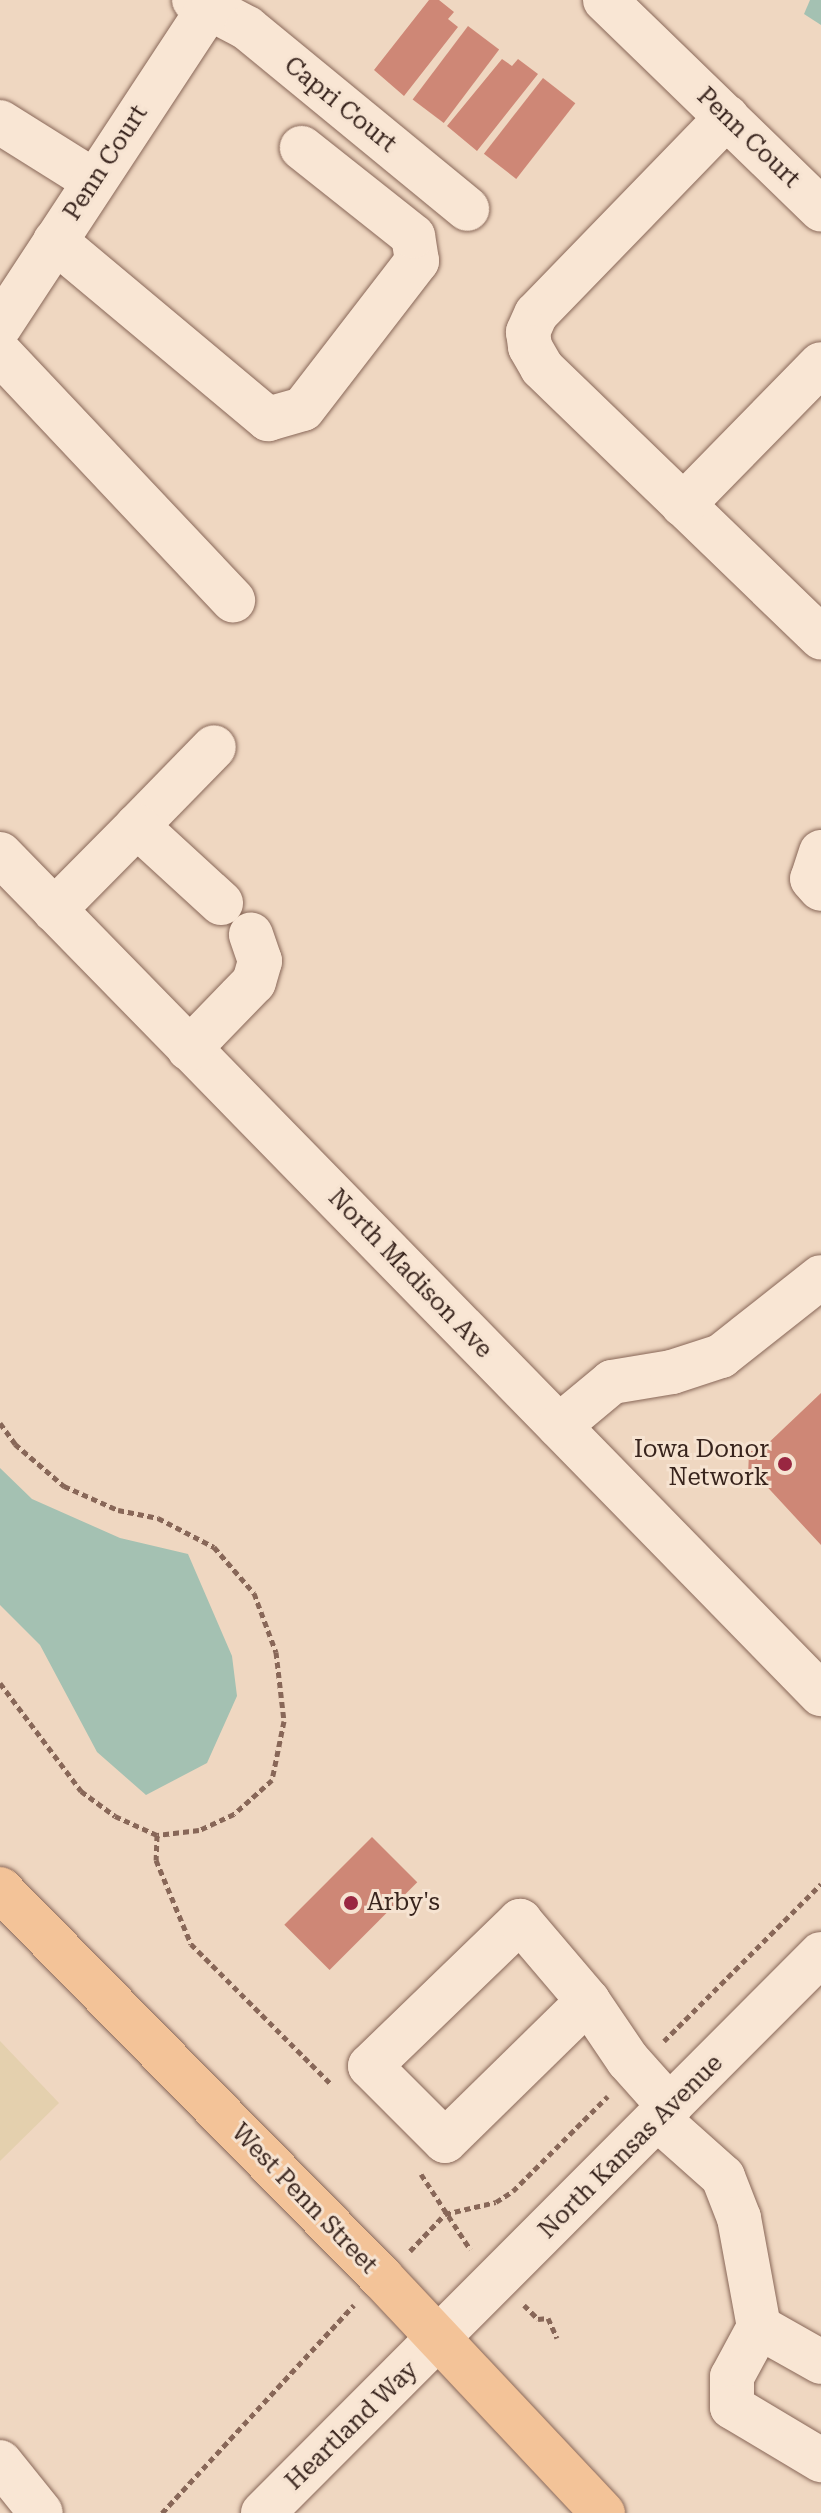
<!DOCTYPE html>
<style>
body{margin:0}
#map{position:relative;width:821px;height:2513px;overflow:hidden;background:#efd7c1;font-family:"Roboto Serif",serif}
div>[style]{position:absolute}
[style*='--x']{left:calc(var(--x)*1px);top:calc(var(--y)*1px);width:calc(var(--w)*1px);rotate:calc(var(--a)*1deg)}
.farmland>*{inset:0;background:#e4d0ae}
.water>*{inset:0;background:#a4c1b2}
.building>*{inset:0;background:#ce8776;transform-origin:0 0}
.path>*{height:5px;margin-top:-2.5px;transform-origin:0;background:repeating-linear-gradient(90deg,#886758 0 6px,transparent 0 10px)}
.roads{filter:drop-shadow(0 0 2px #886758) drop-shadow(0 0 2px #886758)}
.minor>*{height:44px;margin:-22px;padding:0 22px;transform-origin:22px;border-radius:22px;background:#f9e6d4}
.major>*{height:44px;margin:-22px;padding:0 22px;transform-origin:22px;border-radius:22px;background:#f3c398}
.dots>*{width:22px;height:22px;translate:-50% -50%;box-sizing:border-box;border:4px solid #f6e3d1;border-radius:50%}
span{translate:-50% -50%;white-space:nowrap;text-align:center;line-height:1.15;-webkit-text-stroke:6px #f6e3d1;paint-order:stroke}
.street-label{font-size:24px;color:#38241d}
.poi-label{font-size:24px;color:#38241d}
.right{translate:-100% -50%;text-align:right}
.left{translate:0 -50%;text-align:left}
</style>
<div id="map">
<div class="farmland">
<div style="clip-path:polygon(0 2041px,59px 2103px,0 2161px)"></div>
</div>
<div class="water">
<div style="clip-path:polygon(810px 0,821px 0,821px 25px,804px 14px)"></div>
<div style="clip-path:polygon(0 1468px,32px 1499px,120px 1538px,188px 1554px,232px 1656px,237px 1696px,207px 1763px,146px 1795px,97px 1752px,40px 1645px,0 1605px)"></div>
</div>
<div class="building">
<div style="clip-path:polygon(429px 0,439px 0,454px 12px,448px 19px,458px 27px,404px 96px,374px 70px)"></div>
<div style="left:468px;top:26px;width:39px;height:92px;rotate:37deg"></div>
<div style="clip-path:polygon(502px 59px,512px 66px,518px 59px,538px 74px,477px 151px,447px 126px)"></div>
<div style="left:543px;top:78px;width:41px;height:96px;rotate:38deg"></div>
<div style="clip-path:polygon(821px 1393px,821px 1545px,758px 1477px,748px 1477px,749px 1451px,760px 1451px)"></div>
<div style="left:372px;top:1837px;width:64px;height:124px;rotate:45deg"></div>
</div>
<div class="path">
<div style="--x:0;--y:1423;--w:26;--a:54"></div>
<div style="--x:15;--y:1444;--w:65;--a:40.6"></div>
<div style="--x:64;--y:1486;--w:59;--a:24"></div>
<div style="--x:118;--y:1510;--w:41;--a:11.3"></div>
<div style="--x:158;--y:1518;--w:63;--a:27.4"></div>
<div style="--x:214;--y:1547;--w:61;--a:49"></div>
<div style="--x:254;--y:1593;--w:63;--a:69.6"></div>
<div style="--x:276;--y:1652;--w:69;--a:83.4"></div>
<div style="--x:284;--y:1721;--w:60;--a:101.5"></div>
<div style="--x:272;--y:1780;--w:51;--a:138.2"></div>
<div style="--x:234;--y:1814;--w:38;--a:155"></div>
<div style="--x:199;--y:1830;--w:42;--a:173.2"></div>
<div style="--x:0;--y:1683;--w:135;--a:53.1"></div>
<div style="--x:81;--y:1791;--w:42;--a:36.3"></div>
<div style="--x:115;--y:1816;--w:46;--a:24.3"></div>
<div style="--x:157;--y:1835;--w:25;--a:92"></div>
<div style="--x:156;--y:1860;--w:91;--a:67.4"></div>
<div style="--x:191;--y:1944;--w:199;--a:45"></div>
<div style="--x:664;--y:2041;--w:222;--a:-45"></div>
<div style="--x:421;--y:2174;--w:90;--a:56.8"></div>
<div style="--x:410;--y:2251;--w:51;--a:-46.6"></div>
<div style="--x:445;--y:2214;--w:52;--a:-13.2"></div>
<div style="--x:496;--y:2202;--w:20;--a:-33"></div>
<div style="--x:513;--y:2191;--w:134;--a:-45"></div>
<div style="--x:524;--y:2305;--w:20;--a:45"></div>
<div style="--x:538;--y:2319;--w:10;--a:-6"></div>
<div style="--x:548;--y:2318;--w:22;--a:66"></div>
<div style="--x:162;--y:2513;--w:283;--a:-47.3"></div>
</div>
<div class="roads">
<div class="minor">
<div style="--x:194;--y:0;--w:60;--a:27.8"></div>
<div style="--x:247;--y:28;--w:285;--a:39.4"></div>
<div style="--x:605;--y:0;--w:301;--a:44.1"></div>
<div style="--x:727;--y:117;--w:274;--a:134.1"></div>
<div style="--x:536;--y:314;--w:20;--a:114"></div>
<div style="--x:528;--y:332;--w:15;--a:82"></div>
<div style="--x:530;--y:347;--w:24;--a:60"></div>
<div style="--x:542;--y:368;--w:388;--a:44"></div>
<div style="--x:0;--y:122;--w:111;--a:32.1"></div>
<div style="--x:55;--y:241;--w:278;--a:39.9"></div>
<div style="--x:268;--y:419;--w:36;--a:-16"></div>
<div style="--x:303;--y:409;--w:187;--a:-52.4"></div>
<div style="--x:417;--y:261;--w:25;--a:-99"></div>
<div style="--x:413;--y:236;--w:142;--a:-141.6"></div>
<div style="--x:0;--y:326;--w:390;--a:-56.7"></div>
<div style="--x:0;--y:353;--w:340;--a:46.7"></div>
<div style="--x:683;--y:505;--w:197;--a:-45.6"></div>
<div style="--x:137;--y:826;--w:110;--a:-45.7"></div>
<div style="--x:821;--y:852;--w:28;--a:108"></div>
<div style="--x:812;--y:879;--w:13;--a:48"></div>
<div style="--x:0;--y:854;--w:1175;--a:45.66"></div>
<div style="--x:54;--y:910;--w:118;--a:-45.3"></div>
<div style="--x:137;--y:826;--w:114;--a:42.5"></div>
<div style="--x:189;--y:1049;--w:93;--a:-45.9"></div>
<div style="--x:254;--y:982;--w:22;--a:-74"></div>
<div style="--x:260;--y:961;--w:28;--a:-109"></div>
<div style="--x:559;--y:1426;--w:69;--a:-39.7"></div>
<div style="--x:612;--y:1382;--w:61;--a:-9.5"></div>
<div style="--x:672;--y:1372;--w:52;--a:-18.1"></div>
<div style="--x:721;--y:1356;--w:127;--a:-38.3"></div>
<div style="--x:588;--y:2001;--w:200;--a:135.6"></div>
<div style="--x:445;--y:2141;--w:106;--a:-135"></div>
<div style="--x:370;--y:2066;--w:209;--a:-44"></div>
<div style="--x:520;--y:1921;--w:105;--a:49.6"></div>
<div style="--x:588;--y:2001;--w:71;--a:55.9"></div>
<div style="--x:628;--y:2060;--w:63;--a:48.2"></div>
<div style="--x:658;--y:2119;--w:87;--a:41.7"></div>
<div style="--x:723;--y:2177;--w:44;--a:68.7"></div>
<div style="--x:739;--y:2218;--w:111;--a:79.6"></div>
<div style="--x:759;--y:2327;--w:57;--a:118.4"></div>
<div style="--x:732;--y:2377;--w:30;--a:90"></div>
<div style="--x:732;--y:2407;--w:104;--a:30.8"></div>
<div style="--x:759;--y:2327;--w:71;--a:29.4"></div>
<div style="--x:0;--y:2462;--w:65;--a:51.2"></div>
<div style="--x:263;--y:2513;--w:790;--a:-45.05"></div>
</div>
<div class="major">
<div style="--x:0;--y:1889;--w:545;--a:45.52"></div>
<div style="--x:382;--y:2278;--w:323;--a:46.8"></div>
</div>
</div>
<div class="dots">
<div style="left:785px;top:1464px;background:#992741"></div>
<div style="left:351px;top:1903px;background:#992741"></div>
</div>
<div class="street-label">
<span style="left:340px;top:105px;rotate:39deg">Capri Court</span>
<span style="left:748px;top:138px;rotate:44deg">Penn Court</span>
<span style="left:106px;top:163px;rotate:-57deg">Penn Court</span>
<span style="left:410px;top:1274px;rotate:46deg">North Madison Ave</span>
<span style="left:631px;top:2147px;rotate:-45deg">North Kansas Avenue</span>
<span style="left:304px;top:2199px;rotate:46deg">West Penn Street</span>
<span style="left:352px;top:2426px;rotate:-44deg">Heartland Way</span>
</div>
<div class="poi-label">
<span class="right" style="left:769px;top:1464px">Iowa Donor<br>Network</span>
<span class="left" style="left:367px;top:1903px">Arby's</span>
</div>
</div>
